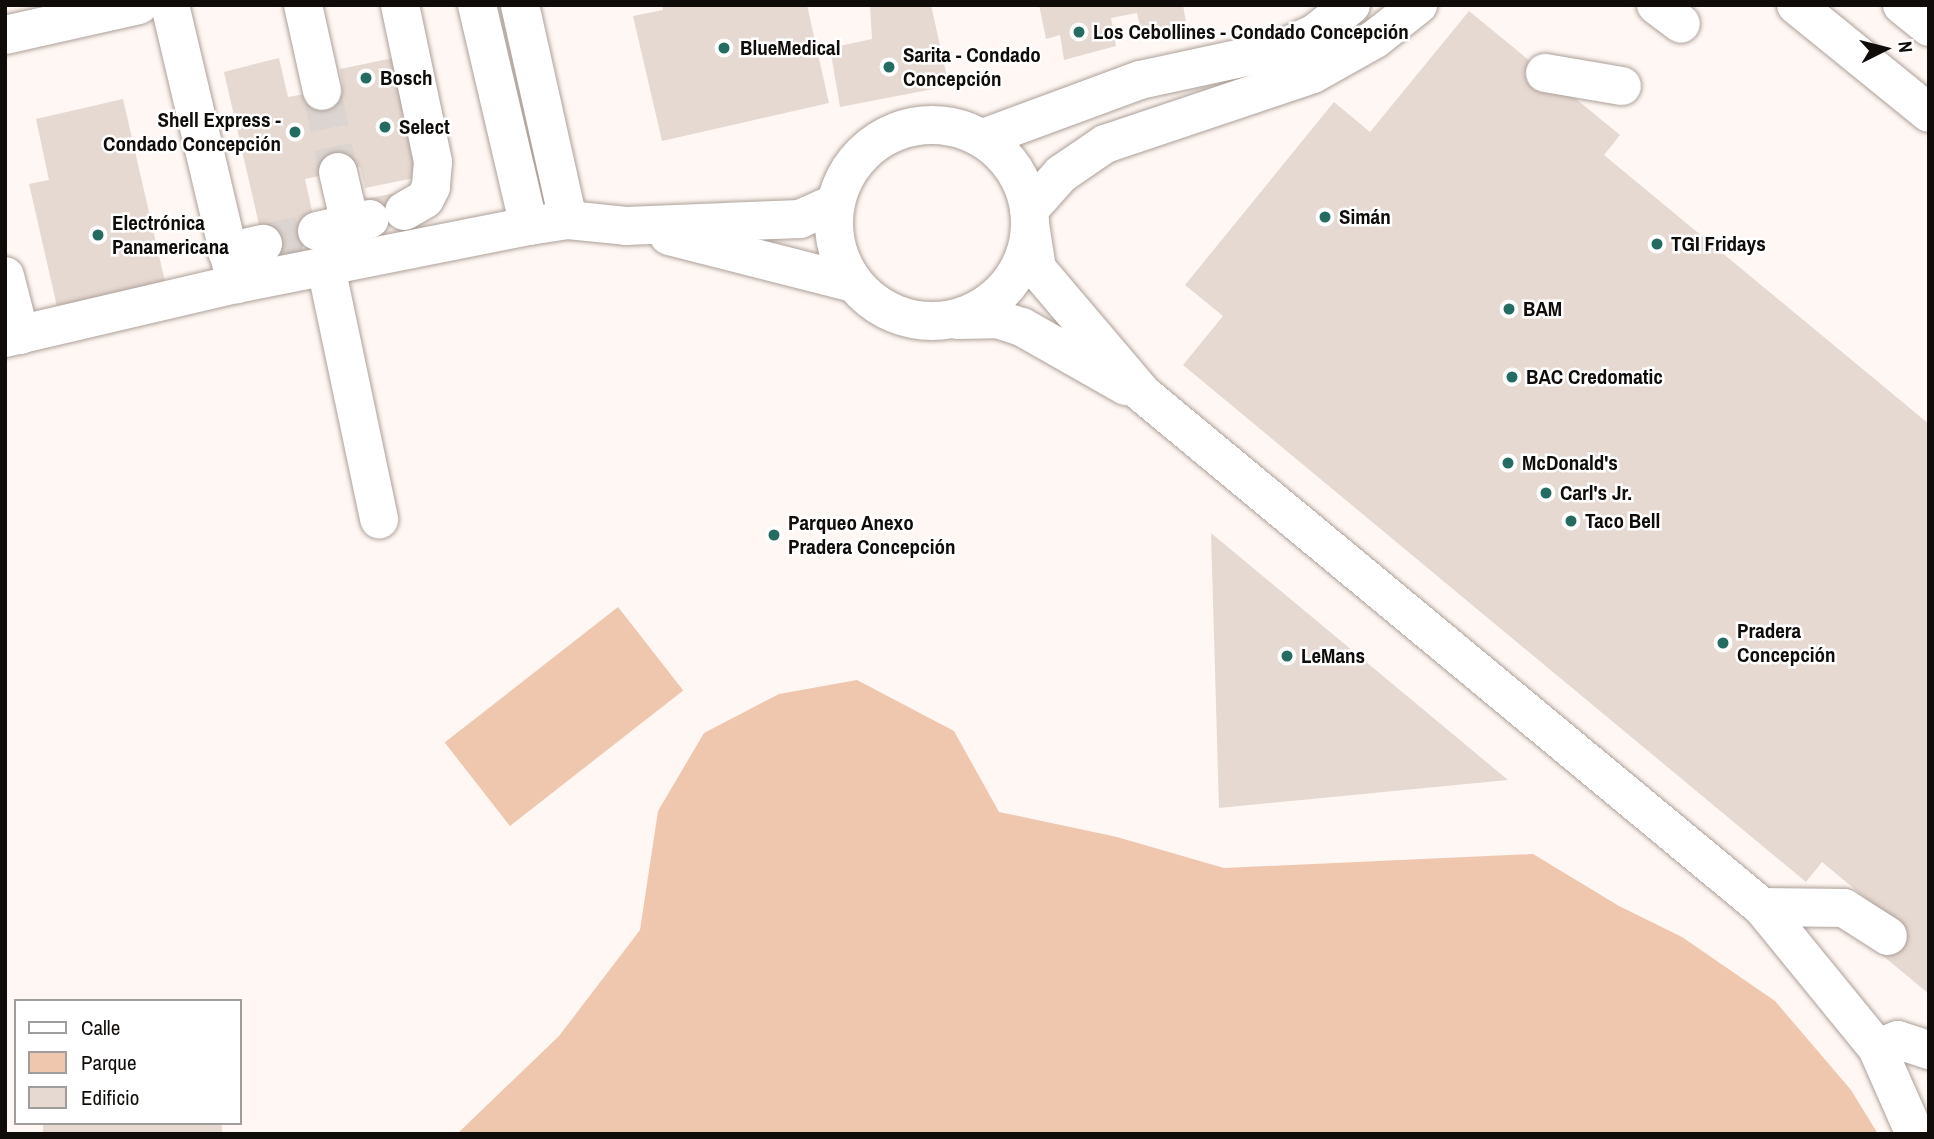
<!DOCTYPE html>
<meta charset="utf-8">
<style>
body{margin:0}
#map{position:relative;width:1934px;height:1139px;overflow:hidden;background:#fff7f3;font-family:"Archivo Narrow",sans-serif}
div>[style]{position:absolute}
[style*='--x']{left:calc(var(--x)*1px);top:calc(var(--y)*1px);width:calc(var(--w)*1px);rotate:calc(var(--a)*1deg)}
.green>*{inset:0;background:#efc6ae;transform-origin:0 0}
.building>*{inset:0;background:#e6d9d2;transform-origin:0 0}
.minor-tunnel>*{height:38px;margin-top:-19px;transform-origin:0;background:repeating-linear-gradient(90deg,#dbd4d0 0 38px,transparent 0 57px)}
.roads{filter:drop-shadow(0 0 2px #aca099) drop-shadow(0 0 2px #aca099)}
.minor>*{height:38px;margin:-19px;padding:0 19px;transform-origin:19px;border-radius:19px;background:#fff}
.minor>.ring{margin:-19px;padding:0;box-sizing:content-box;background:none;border:38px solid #fff;border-radius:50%}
.dots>*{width:19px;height:19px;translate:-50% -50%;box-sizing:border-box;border:4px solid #fff;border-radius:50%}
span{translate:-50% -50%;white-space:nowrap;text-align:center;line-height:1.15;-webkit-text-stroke:5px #fff;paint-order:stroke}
.poi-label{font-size:21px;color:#100c0a;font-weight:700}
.left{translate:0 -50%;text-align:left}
.right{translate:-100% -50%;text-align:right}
.frame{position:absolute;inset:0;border:7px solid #100c0a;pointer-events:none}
.legend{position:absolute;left:14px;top:999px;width:228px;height:126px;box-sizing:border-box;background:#fff;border:2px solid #9f9e9d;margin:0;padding:9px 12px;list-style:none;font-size:21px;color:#100c0a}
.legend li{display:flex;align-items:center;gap:14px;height:35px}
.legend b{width:35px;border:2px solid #9f9e9d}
.north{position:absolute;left:1850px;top:14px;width:70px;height:70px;-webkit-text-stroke:5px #fff;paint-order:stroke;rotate:84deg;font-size:19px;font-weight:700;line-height:28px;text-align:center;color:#100c0a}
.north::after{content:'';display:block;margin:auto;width:24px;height:32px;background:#100c0a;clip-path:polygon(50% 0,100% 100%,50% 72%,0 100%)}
</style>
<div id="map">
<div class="green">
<div style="left:618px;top:607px;width:106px;height:220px;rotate:52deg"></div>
<div style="clip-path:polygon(857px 680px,954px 731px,999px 812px,1117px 837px,1224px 868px,1533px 854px,1619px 906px,1682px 937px,1775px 1001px,1851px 1090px,1878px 1134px,457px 1134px,559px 1036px,640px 930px,658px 811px,704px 733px,779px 694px)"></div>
</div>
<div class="building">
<div style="clip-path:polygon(662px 5px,807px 5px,829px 103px,662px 141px,633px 16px,663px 10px)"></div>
<div style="clip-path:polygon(870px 5px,931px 5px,949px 86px,840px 107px,830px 48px,872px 39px)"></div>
<div style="clip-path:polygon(1039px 5px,1183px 5px,1187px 28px,1143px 39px,1137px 13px,1111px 18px,1116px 46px,1064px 60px,1060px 35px,1046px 39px)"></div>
<div style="clip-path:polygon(1469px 11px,1620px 135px,1604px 155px,1929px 424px,1929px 994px,1876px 950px,1897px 924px,1822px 862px,1806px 882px,1183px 365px,1223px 316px,1185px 285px,1334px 102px,1370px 132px)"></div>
<div style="clip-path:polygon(403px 56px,429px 175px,365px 188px,360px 167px,305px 179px,319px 242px,266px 255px,224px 72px,279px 58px,288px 97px,343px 87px,340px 69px)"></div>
<div style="clip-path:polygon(123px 99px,166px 286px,58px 311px,29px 184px,49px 180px,36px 119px)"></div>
<div style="left:401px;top:192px;width:25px;height:36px;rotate:79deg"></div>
<div style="clip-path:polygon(1211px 533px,1508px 780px,1219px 808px)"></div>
<div style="left:43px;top:1123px;width:179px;height:14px"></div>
</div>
<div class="minor-tunnel">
<div style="--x:322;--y:91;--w:83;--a:78.8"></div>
<div style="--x:263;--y:244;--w:56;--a:-13.5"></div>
</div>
<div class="roads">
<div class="minor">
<div style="--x:170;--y:5;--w:287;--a:76.7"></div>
<div style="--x:303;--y:5;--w:88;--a:77.5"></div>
<div style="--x:400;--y:5;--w:160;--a:78.1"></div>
<div style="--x:433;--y:162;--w:25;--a:95"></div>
<div style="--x:431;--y:187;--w:13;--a:117"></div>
<div style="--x:425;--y:199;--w:24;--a:150"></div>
<div style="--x:477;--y:5;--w:227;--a:76.8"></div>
<div style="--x:520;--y:5;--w:220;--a:77.4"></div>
<div style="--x:1656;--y:5;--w:31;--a:37"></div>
<div style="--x:1796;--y:5;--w:171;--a:39.1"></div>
<div style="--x:1902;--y:5;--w:35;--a:39"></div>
<div style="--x:5;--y:35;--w:137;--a:-12.6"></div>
<div style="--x:1545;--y:73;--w:78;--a:9.6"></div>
<div class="ring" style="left:834px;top:125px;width:158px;height:158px"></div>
<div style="--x:983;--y:138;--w:167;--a:-20.3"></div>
<div style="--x:1140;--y:80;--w:142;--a:-12.2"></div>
<div style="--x:1279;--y:50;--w:38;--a:-25"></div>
<div style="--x:1314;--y:34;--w:47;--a:-38.1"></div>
<div style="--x:338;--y:172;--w:53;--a:77"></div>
<div style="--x:1029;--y:210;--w:48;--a:-48.4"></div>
<div style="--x:1061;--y:174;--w:53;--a:-34.3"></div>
<div style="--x:1105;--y:144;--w:219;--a:-18.6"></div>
<div style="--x:1313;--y:74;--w:71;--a:-29.4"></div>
<div style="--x:1375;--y:39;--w:55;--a:-38.3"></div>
<div style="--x:1030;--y:224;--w:46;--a:81.2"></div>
<div style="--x:1037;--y:269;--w:164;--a:49.7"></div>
<div style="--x:1143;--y:394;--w:804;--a:39.65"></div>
<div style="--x:1762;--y:907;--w:182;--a:50.8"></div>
<div style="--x:1877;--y:1048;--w:94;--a:66.2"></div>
<div style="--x:317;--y:231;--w:54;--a:-12.8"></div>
<div style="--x:669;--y:236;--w:190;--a:14.3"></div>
<div style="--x:227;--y:252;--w:37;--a:-13"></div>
<div style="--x:326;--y:267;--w:258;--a:78.1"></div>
<div style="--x:5;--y:276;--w:61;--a:75.7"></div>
<div style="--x:958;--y:320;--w:39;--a:-1"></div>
<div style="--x:997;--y:319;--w:26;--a:18"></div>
<div style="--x:1022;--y:327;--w:120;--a:29.6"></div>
<div style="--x:5;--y:338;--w:237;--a:-13.2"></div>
<div style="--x:236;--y:284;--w:299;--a:-11.2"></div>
<div style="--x:529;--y:226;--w:39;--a:-9"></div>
<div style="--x:568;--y:220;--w:58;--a:5.9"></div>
<div style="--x:626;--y:226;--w:174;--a:-2.3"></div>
<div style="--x:800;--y:219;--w:39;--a:-24"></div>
<div style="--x:1762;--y:907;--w:82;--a:0.7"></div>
<div style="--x:1844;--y:908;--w:52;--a:32.5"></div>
<div style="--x:1877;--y:1048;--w:22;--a:-21"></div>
<div style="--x:1898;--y:1040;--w:33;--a:18"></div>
</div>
</div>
<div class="dots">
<div style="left:1079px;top:32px;background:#246b61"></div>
<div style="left:724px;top:48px;background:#246b61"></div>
<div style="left:889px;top:67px;background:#246b61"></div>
<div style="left:366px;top:78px;background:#246b61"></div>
<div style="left:385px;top:127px;background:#246b61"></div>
<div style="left:295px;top:132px;background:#246b61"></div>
<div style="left:1325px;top:217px;background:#246b61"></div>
<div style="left:98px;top:235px;background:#246b61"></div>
<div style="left:1657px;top:244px;background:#246b61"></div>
<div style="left:1509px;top:309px;background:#246b61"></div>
<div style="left:1512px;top:377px;background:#246b61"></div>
<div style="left:1508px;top:463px;background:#246b61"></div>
<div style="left:1546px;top:493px;background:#246b61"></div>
<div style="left:1571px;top:521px;background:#246b61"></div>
<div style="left:774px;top:535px;background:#246b61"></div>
<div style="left:1723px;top:643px;background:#246b61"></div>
<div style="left:1287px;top:656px;background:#246b61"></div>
</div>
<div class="poi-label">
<span class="left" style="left:1093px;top:32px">Los Cebollines - Condado Concepción</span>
<span class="left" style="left:740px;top:48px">BlueMedical</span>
<span class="left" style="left:903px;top:67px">Sarita - Condado<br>Concepción</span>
<span class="left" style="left:380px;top:78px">Bosch</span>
<span class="right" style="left:281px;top:132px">Shell Express -<br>Condado Concepción</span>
<span class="left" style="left:399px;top:127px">Select</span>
<span class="left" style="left:1339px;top:217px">Simán</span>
<span class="left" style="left:112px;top:235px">Electrónica<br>Panamericana</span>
<span class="left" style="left:1671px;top:244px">TGI Fridays</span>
<span class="left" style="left:1523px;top:309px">BAM</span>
<span class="left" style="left:1526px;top:377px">BAC Credomatic</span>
<span class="left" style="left:1522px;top:463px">McDonald's</span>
<span class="left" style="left:1560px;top:493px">Carl's Jr.</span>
<span class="left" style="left:1585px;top:521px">Taco Bell</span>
<span class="left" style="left:788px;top:535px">Parqueo Anexo<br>Pradera Concepción</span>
<span class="left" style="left:1737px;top:643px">Pradera<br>Concepción</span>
<span class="left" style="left:1301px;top:656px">LeMans</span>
</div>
<div class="frame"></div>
<ul class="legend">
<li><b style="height:9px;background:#fff"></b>Calle</li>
<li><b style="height:19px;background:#efc6ae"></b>Parque</li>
<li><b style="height:19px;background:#e6d9d2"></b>Edificio</li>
</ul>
<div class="north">N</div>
</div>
